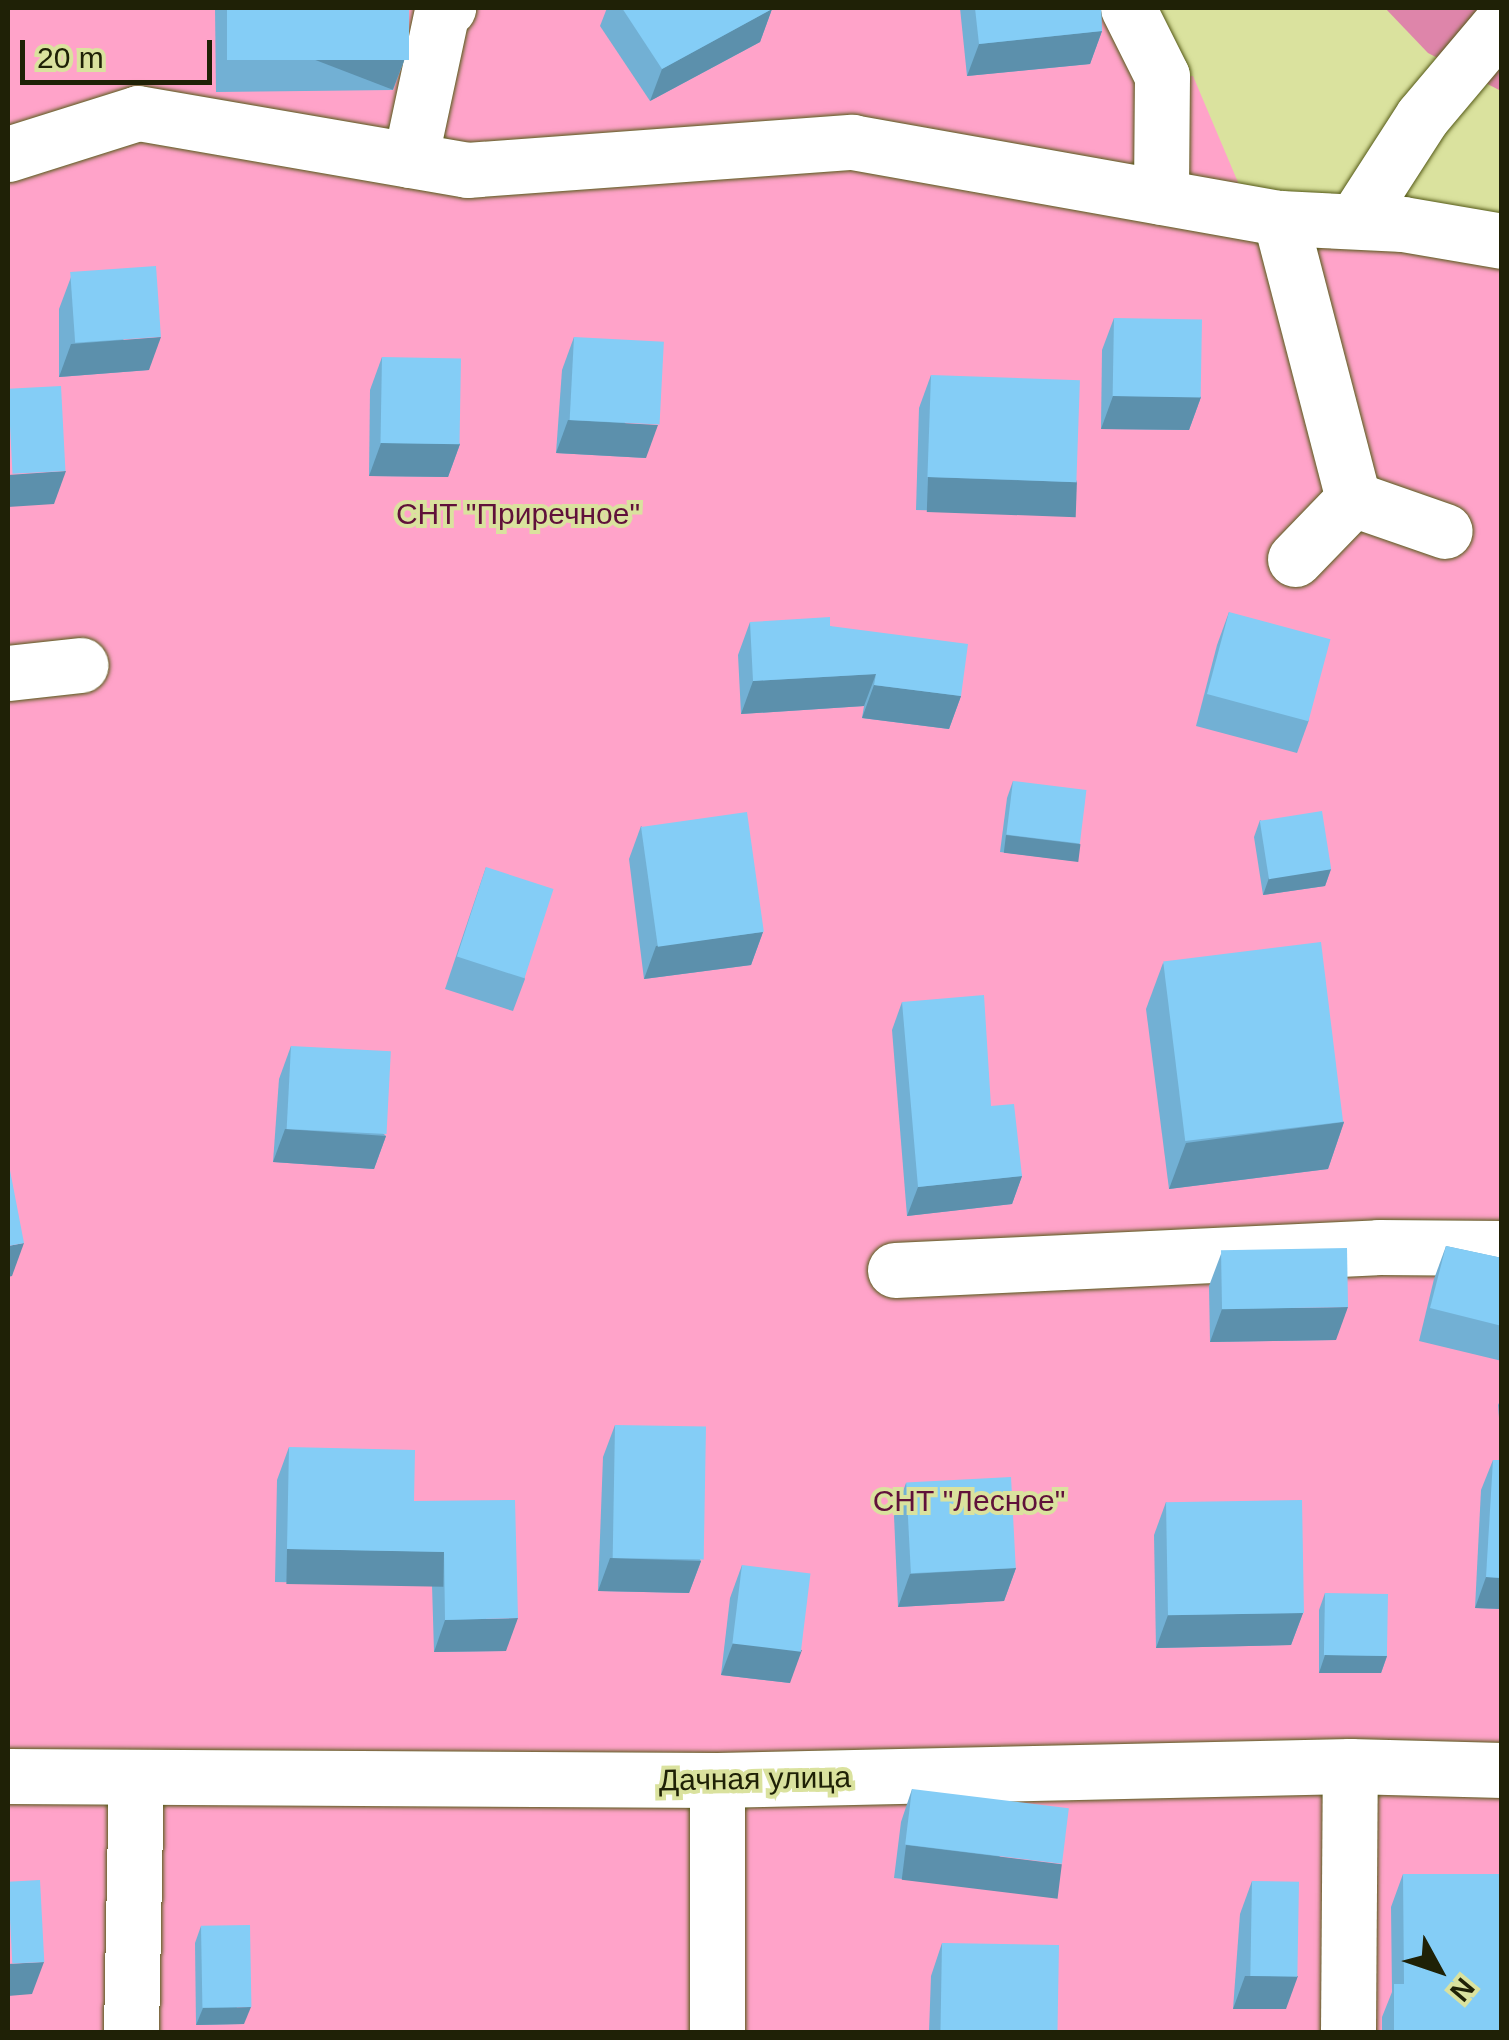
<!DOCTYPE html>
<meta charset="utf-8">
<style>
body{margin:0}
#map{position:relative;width:1509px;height:2040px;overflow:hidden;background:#dae29e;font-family:Arial,sans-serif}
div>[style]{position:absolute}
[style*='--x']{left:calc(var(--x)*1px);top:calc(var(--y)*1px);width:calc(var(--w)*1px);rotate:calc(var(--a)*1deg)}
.green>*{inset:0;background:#ffa3c9}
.forest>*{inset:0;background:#de85aa}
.roads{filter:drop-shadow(0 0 2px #545916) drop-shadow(0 0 2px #545916)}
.street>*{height:55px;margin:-27.5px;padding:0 27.5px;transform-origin:27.5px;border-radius:27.5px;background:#fff}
.wall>*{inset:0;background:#72b0d4}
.shaded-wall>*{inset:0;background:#5c90ac;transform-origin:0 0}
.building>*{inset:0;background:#84cdf6;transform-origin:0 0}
span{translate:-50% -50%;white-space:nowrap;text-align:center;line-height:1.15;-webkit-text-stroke:8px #dae29e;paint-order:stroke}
.park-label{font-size:30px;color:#60113a}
.street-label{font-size:30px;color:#1f2106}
.frame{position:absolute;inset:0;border:10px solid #1f2106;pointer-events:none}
.north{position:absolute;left:1389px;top:1920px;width:100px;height:100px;-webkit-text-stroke:8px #dae29e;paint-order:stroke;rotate:130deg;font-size:28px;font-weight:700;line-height:40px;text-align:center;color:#1f2106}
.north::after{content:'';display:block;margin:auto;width:35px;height:45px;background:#1f2106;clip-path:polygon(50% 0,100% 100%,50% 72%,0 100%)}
.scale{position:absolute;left:20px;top:40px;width:192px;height:45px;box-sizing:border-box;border:5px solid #1f2106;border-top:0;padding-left:12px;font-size:30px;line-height:35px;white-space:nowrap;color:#1f2106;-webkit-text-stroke:8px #dae29e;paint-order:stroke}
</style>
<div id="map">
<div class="green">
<div style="clip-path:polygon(8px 8px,1128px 8px,1162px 76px,1193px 76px,1251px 213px,1501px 241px,1501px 2032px,8px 2032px)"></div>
</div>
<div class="forest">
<div style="clip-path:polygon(1385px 8px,1501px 8px,1501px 91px,1428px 53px)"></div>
</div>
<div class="roads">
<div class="street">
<div style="--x:1128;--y:8;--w:76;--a:63.4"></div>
<div style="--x:1162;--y:76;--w:121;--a:90.5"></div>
<div style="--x:8;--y:154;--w:136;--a:-17.5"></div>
<div style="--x:138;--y:113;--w:334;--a:9.8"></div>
<div style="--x:467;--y:170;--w:386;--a:-4.2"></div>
<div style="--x:852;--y:142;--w:435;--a:10.1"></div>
<div style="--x:1280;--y:218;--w:123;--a:2.8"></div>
<div style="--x:1403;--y:224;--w:100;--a:9.7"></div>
<div style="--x:410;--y:160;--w:152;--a:-77.9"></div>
<div style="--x:442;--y:11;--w:7;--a:-27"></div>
<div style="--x:1280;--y:218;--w:290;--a:75.4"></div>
<div style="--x:1353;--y:499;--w:97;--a:19.2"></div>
<div style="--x:1355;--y:221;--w:124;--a:-57.2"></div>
<div style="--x:1422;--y:117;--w:124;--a:-49.9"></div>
<div style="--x:1295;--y:559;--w:83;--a:-46"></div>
<div style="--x:8;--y:673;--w:73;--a:-6.3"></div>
<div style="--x:895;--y:1270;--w:485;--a:-2.7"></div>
<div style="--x:1379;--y:1247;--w:123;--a:0.5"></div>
<div style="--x:8;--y:1776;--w:709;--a:0.32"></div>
<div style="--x:717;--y:1780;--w:633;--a:-1.27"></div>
<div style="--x:1350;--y:1766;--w:152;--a:1.5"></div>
<div style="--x:717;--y:1780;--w:252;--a:90"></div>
<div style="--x:131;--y:2032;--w:252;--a:-88.9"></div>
<div style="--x:1348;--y:2032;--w:266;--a:-89.6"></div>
</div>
</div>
<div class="wall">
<div style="clip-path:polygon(215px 8px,409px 8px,405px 58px,393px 90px,216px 92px)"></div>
<div style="clip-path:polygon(607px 8px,771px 8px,772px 9px,760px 42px,650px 101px,600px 26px)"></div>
<div style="clip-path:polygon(960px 8px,1101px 8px,1102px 31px,1090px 64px,967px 76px)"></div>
<div style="clip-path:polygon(71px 277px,149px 370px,59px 377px,59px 309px)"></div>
<div style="clip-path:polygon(1114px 318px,1201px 397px,1189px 430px,1101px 429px,1102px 350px)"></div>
<div style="clip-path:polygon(574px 337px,646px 458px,556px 453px,562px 370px)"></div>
<div style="clip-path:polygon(382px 357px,460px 444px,448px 477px,369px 476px,370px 390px)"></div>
<div style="clip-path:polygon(931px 375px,1077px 481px,1065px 514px,916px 510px,919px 408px)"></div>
<div style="clip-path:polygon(1229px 612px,1309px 720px,1297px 753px,1196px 726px,1217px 645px)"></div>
<div style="clip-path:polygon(750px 622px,830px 626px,961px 696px,949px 729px,862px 718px,864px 706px,741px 714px,738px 655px)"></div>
<div style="clip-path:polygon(1013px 781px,1080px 844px,1074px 861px,1000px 852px,1007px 798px)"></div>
<div style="clip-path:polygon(1260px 820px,1331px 869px,1325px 886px,1263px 895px,1254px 837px)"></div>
<div style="clip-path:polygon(641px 826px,763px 932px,751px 965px,644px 979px,629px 859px)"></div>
<div style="clip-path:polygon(486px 867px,525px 979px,513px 1011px,445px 989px)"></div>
<div style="clip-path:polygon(1163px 963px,1344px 1122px,1328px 1169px,1169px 1189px,1146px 1009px)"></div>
<div style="clip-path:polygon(902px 1002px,991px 1106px,1022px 1176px,1012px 1204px,907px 1216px,892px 1030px)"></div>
<div style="clip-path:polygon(291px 1046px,386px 1136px,374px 1169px,273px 1162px,279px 1079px)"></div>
<div style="clip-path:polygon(1446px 1246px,1502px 1258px,1502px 1361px,1419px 1341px,1434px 1279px)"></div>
<div style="clip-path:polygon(1221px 1254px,1336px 1340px,1210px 1342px,1209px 1286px)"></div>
<div style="clip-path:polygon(1502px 1397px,1502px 1456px,1498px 1405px)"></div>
<div style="clip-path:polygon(615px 1425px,701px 1561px,689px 1593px,598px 1591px,603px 1457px)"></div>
<div style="clip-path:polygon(289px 1447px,414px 1501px,506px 1651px,434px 1652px,432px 1585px,275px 1582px,277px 1480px)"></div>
<div style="clip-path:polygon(1493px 1460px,1502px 1609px,1475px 1608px,1481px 1490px)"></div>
<div style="clip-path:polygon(906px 1483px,1016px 1568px,1004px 1601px,898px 1607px,894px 1516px)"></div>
<div style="clip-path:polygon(1166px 1502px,1303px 1613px,1291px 1645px,1156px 1648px,1154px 1535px)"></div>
<div style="clip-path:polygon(742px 1565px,790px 1683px,721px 1675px,730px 1598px)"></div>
<div style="clip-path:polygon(1325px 1593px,1387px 1656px,1381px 1673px,1319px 1673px,1319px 1610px)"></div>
<div style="clip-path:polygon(912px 1789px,1051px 1896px,894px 1878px,901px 1822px)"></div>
<div style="clip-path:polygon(1403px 1874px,1502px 2032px,1382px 2032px,1382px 2017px,1392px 1992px,1391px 1907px)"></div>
<div style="clip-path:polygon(1252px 1881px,1286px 2009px,1233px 2009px,1240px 1914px)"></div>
<div style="clip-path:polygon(201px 1926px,244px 2024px,196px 2025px,195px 1943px)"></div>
<div style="clip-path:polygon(942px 1943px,1057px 2032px,929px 2032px,931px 1976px)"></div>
</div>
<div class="shaded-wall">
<div style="clip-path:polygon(772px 9px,760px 42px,650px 101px,662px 69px)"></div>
<div style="clip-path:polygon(1102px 31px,1090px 64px,967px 76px,979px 44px)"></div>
<div style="left:405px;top:58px;width:34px;height:177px;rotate:111deg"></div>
<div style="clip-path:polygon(161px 337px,149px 370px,59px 377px,71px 344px)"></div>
<div style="clip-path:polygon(1113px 396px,1201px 397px,1189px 430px,1101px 429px)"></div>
<div style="clip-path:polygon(568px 420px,658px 425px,646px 458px,556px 453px)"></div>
<div style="clip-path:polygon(381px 443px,460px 444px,448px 477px,369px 476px)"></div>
<div style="clip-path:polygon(66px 471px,54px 504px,8px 507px,8px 475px)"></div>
<div style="left:928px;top:477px;width:149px;height:35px;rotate:2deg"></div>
<div style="clip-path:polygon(876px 674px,864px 706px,741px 714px,753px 681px)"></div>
<div style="clip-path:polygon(874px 685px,961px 696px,949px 729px,862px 718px)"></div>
<div style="left:1006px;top:835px;width:75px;height:18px;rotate:7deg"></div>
<div style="clip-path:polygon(1331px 869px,1325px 886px,1263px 895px,1269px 878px)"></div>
<div style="clip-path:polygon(763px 932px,751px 965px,644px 979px,656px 946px)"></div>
<div style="clip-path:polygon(1344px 1122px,1328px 1169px,1169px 1189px,1186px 1143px)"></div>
<div style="clip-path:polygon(285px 1129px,386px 1136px,374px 1169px,273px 1162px)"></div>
<div style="clip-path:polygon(1022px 1176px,1012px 1204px,907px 1216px,918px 1187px)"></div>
<div style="clip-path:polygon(24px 1243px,12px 1276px,8px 1277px,8px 1246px)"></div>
<div style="clip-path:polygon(1348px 1307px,1336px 1340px,1210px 1342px,1222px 1309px)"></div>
<div style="left:287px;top:1549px;width:157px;height:35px;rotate:1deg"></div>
<div style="clip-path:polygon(610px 1558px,701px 1561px,689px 1593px,598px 1591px)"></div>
<div style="clip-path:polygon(1016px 1568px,1004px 1601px,898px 1607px,910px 1574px)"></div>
<div style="clip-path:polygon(1486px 1577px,1502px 1578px,1502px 1609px,1475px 1608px)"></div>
<div style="clip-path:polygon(1303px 1613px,1291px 1645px,1156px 1648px,1168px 1615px)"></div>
<div style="clip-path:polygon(518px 1618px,506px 1651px,434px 1652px,445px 1620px)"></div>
<div style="clip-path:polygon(733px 1643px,802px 1650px,790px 1683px,721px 1675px)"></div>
<div style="clip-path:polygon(1325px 1655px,1387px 1656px,1381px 1673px,1319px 1673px)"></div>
<div style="left:906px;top:1845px;width:157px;height:35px;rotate:7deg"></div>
<div style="clip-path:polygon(44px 1962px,32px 1994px,8px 1996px,8px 1964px)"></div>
<div style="clip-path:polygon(1245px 1976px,1298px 1976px,1286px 2009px,1233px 2009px)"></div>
<div style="clip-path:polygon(251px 2007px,244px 2024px,196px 2025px,203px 2008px)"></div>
</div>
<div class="building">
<div style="left:227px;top:8px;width:182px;height:52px"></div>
<div style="clip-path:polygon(622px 8px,771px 8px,772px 9px,662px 69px)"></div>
<div style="clip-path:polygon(975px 8px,1101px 8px,1102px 31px,979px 44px)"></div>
<div style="left:156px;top:266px;width:71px;height:86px;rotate:86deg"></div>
<div style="left:1114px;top:318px;width:88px;height:78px;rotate:1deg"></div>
<div style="left:574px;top:337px;width:90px;height:83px;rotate:3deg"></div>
<div style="left:382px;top:357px;width:79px;height:86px;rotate:1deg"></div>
<div style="left:931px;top:375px;width:149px;height:102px;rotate:2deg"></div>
<div style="left:61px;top:386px;width:85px;height:53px;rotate:87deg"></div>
<div style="left:1229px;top:612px;width:105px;height:85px;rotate:15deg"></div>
<div style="clip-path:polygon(830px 617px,830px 626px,968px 644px,961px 696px,874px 685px,876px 674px,753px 681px,750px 622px)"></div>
<div style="left:1013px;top:781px;width:74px;height:54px;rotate:7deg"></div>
<div style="left:1322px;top:811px;width:59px;height:63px;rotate:81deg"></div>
<div style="left:747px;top:812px;width:121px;height:107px;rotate:82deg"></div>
<div style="left:486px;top:867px;width:71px;height:94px;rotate:18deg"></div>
<div style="left:1321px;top:942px;width:181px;height:159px;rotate:83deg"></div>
<div style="clip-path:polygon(984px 995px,991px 1106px,1014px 1104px,1022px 1176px,918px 1187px,902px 1002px)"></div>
<div style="left:291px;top:1046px;width:100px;height:83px;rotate:3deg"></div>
<div style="clip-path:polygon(8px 1160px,24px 1243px,8px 1246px)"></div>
<div style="clip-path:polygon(1446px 1246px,1502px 1258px,1502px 1326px,1430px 1308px)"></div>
<div style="left:1347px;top:1248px;width:59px;height:126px;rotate:89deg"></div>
<div style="left:615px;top:1425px;width:91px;height:133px;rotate:1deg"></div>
<div style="clip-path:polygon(289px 1447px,415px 1450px,414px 1501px,515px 1500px,518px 1618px,445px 1620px,444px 1552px,287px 1549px)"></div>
<div style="clip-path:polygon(1493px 1460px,1502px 1460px,1502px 1578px,1486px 1577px)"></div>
<div style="left:1011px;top:1477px;width:91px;height:105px;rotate:87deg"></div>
<div style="left:1302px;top:1500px;width:113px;height:136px;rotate:89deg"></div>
<div style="left:742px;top:1565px;width:69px;height:79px;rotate:7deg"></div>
<div style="left:1325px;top:1593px;width:63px;height:62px;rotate:1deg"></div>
<div style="left:912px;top:1789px;width:158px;height:56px;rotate:7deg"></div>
<div style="clip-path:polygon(1403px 1874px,1502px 1874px,1502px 2032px,1394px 2032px,1394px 1984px,1404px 1984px)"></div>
<div style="left:40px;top:1880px;width:82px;height:32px;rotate:87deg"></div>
<div style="left:1252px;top:1881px;width:47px;height:95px;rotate:1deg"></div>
<div style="left:250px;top:1925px;width:82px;height:49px;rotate:89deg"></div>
<div style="left:942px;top:1943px;width:117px;height:89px;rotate:1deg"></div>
</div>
<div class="park-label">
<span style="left:518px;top:514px">СНТ "Приречное"</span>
<span style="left:969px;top:1501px">СНТ "Лесное"</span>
</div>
<div class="street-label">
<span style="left:755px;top:1779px;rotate:-1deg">Дачная улица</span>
</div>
<div class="frame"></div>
<div class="north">N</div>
<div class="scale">20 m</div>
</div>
